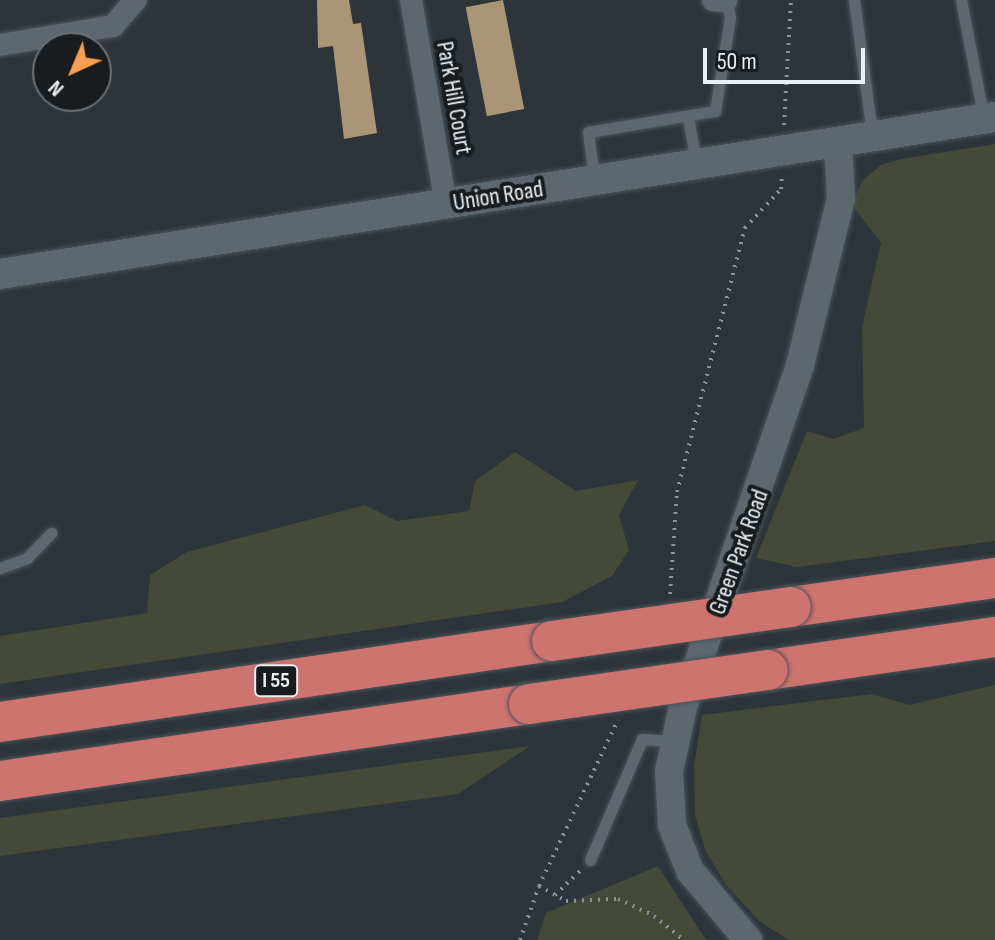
<!DOCTYPE html>
<style>
body{margin:0}
#map{position:relative;width:995px;height:940px;overflow:hidden;background:#2d353b;font-family:"Sofia Sans Condensed",sans-serif}
div>[style]{position:absolute}
[style*='--x']{left:calc(var(--x)*1px);top:calc(var(--y)*1px);width:calc(var(--w)*1px);rotate:calc(var(--a)*1deg)}
.green>*{inset:0;background:#444a37}
.building>*{inset:0;background:#aa9676;transform-origin:0 0}
.path>*{height:4px;margin-top:-2px;transform-origin:0;background:repeating-linear-gradient(90deg,#8d9499 0 2px,transparent 0 8px)}
.roads{filter:drop-shadow(0 0 2px #4c5358) drop-shadow(0 0 2px #4c5358)}
.service>*{height:11px;margin:-5.5px;padding:0 5.5px;transform-origin:5.5px;border-radius:5.5px;background:#5e676e}
.minor>*{height:22px;margin:-11px;padding:0 11px;transform-origin:11px;border-radius:11px;background:#5e676e}
.tertiary>*{height:28px;margin:-14px;padding:0 14px;transform-origin:14px;border-radius:14px;background:#5e676e}
.secondary>*{height:30px;margin:-15px;padding:0 15px;transform-origin:15px;border-radius:15px;background:#5e676e}
.motorway>*{height:40px;margin:-20px;padding:0 20px;transform-origin:20px;border-radius:20px;background:#ce746e}
.bridges{filter:drop-shadow(0 0 2px #4c5358) drop-shadow(0 0 2px #4c5358)}
.motorway-bridge>*{height:40px;margin:-20px;padding:0 20px;transform-origin:20px;border-radius:20px;background:#ce746e}
span{translate:-50% -50%;white-space:nowrap;text-align:center;line-height:1.15;-webkit-text-stroke:8px #181c1f;paint-order:stroke}
.shield-label span{padding:2px 6px;background:#181c1f;border:2px solid;border-radius:6px;-webkit-text-stroke-width:0}
.shield-label{font-size:22px;color:#eaeff3;font-weight:700}
.street-label{font-size:24px;color:#eaeff3}
.north{position:absolute;left:32px;top:32px;width:80px;height:80px;box-sizing:border-box;background:#181c1f;border:2px solid #6c7074;border-radius:50%;rotate:224deg;font-size:22px;font-weight:700;line-height:32px;text-align:center;color:#eaeff3}
.north::after{content:'';display:block;margin:auto;width:28px;height:36px;background:#fa9f4e;clip-path:polygon(50% 0,100% 100%,50% 72%,0 100%)}
.scale{position:absolute;left:703px;top:48px;width:162px;height:36px;box-sizing:border-box;border:4px solid #eaeff3;border-top:0;padding-left:10px;font-size:24px;line-height:28px;white-space:nowrap;color:#eaeff3;-webkit-text-stroke:6px #181c1f;paint-order:stroke}
</style>
<div id="map">
<div class="green">
<div style="clip-path:polygon(995px 144px,995px 541px,797px 567px,756px 558px,807px 431px,833px 439px,864px 428px,862px 327px,881px 243px,852px 205px,862px 181px,881px 165px,901px 159px)"></div>
<div style="clip-path:polygon(515px 452px,576px 491px,638px 480px,619px 515px,629px 550px,612px 576px,562px 602px,0 684px,0 636px,147px 613px,150px 575px,187px 552px,365px 505px,397px 521px,469px 511px,475px 481px)"></div>
<div style="clip-path:polygon(995px 685px,995px 940px,789px 940px,759px 921px,726px 885px,706px 852px,695px 815px,694px 766px,702px 715px,872px 694px,909px 705px)"></div>
<div style="clip-path:polygon(530px 746px,458px 794px,0 856px,0 818px)"></div>
<div style="clip-path:polygon(658px 866px,706px 940px,537px 940px,546px 913px)"></div>
</div>
<div class="building">
<div style="clip-path:polygon(317px 0,349px 0,353px 24px,361px 23px,377px 133px,344px 139px,333px 46px,318px 48px)"></div>
<div style="left:503px;top:0;width:111px;height:38px;rotate:79deg"></div>
</div>
<div class="path">
<div style="--x:784;--y:125;--w:125;--a:-86.8"></div>
<div style="--x:670;--y:594;--w:102;--a:-86.1"></div>
<div style="--x:677;--y:492;--w:273;--a:-75.6"></div>
<div style="--x:745;--y:228;--w:53;--a:-47.3"></div>
<div style="--x:781;--y:189;--w:15;--a:-86"></div>
<div style="--x:539;--y:886;--w:31;--a:29"></div>
<div style="--x:566;--y:901;--w:52;--a:-2.2"></div>
<div style="--x:618;--y:899;--w:40;--a:25"></div>
<div style="--x:654;--y:916;--w:38;--a:39"></div>
<div style="--x:555;--y:895;--w:35;--a:-44"></div>
<div style="--x:520;--y:940;--w:57;--a:-70.6"></div>
<div style="--x:539;--y:886;--w:184;--a:-64.6"></div>
</div>
<div class="roads">
<div class="service">
<div style="--x:854;--y:0;--w:135;--a:82.3"></div>
<div style="--x:961;--y:0;--w:121;--a:79.1"></div>
<div style="--x:688;--y:116;--w:48;--a:80.3"></div>
<div style="--x:594;--y:177;--w:45;--a:-97.6"></div>
<div style="--x:588;--y:132;--w:129;--a:-9.4"></div>
<div style="--x:715;--y:111;--w:95;--a:-80.9"></div>
<div style="--x:730;--y:17;--w:16;--a:-104"></div>
<div style="--x:0;--y:568;--w:29;--a:-20"></div>
<div style="--x:27;--y:558;--w:35;--a:-46"></div>
<div style="--x:590;--y:860;--w:132;--a:-66.7"></div>
<div style="--x:642;--y:739;--w:31;--a:4"></div>
</div>
<div class="minor">
<div style="--x:411;--y:0;--w:208;--a:80.3"></div>
<div style="--x:713;--y:0;--w:13;--a:4"></div>
<div style="--x:0;--y:45;--w:115;--a:-9.5"></div>
<div style="--x:113;--y:26;--w:35;--a:-49"></div>
</div>
<div class="tertiary">
<div style="--x:748;--y:940;--w:90;--a:-130"></div>
<div style="--x:690;--y:871;--w:49;--a:-111.4"></div>
<div style="--x:672;--y:825;--w:54;--a:-93.2"></div>
<div style="--x:669;--y:771;--w:66;--a:-77.7"></div>
<div style="--x:683;--y:707;--w:361;--a:-71.1"></div>
<div style="--x:800;--y:365;--w:172;--a:-76.2"></div>
<div style="--x:841;--y:198;--w:55;--a:-93.1"></div>
</div>
<div class="secondary">
<div style="--x:0;--y:274;--w:1007;--a:-8.97"></div>
</div>
<div class="motorway">
<div style="--x:791;--y:607;--w:206;--a:-8.1"></div>
<div style="--x:768;--y:670;--w:229;--a:-8.3"></div>
<div style="--x:0;--y:722;--w:558;--a:-8.35"></div>
<div style="--x:0;--y:781;--w:535;--a:-8.28"></div>
</div>
</div>
<div class="bridges">
<div class="motorway-bridge">
<div style="--x:552;--y:641;--w:241;--a:-8.1"></div>
<div style="--x:529;--y:704;--w:241;--a:-8.1"></div>
</div>
</div>
<div class="shield-label">
<span style="left:276px;top:681px">I 55</span>
</div>
<div class="street-label">
<span style="left:454px;top:98px;rotate:80deg">Park Hill Court</span>
<span style="left:498px;top:196px;rotate:-9deg">Union Road</span>
<span style="left:739px;top:552px;rotate:-70deg">Green Park Road</span>
</div>
<div class="north">N</div>
<div class="scale">50 m</div>
</div>
